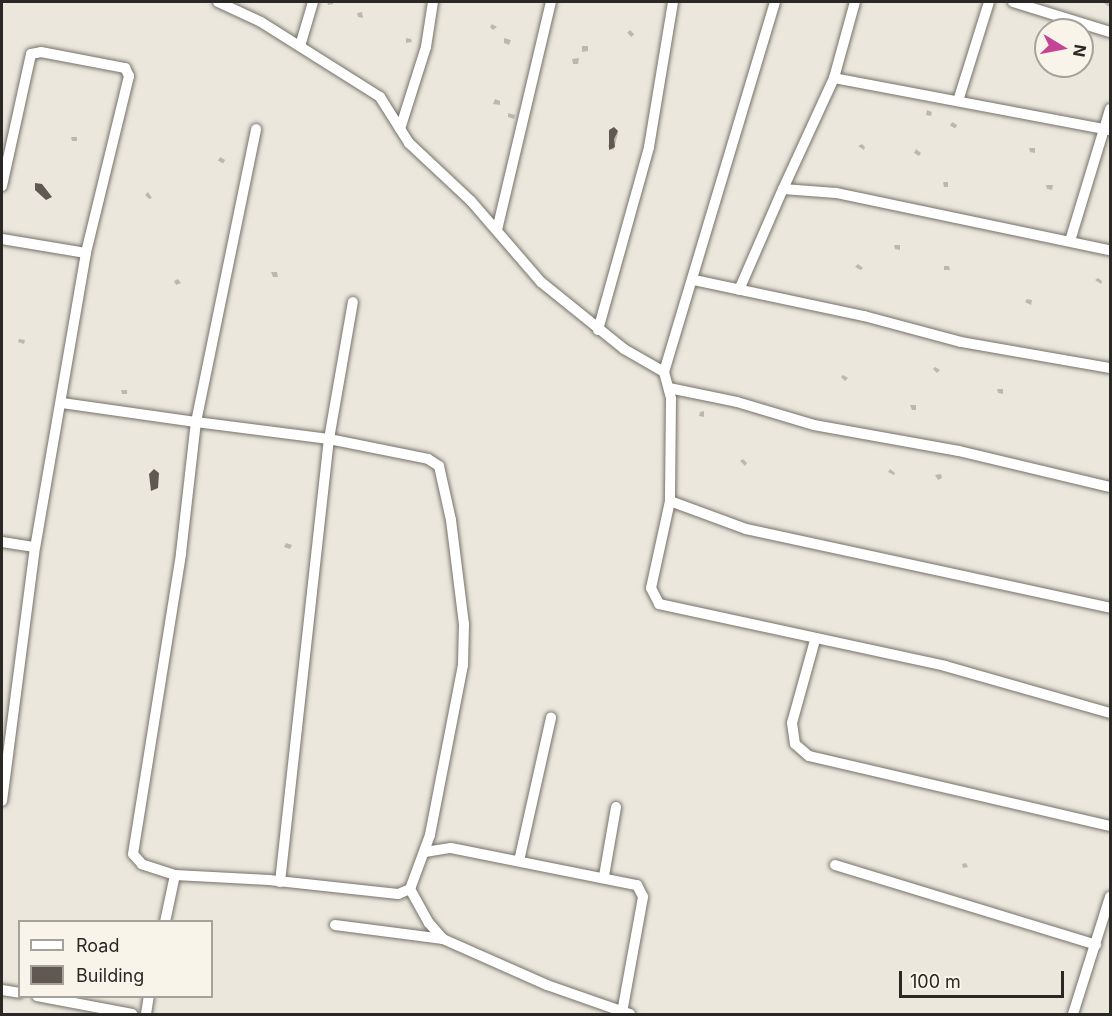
<!DOCTYPE html>
<style>
body{margin:0}
#map{position:relative;width:1112px;height:1016px;overflow:hidden;background:#ebe7dd;font-family:Inter,sans-serif}
div>[style]{position:absolute}
[style*='--x']{left:calc(var(--x)*1px);top:calc(var(--y)*1px);width:calc(var(--w)*1px);rotate:calc(var(--a)*1deg)}
.shadow>*{inset:0;background:#0003;transform-origin:0 0}
.building>*{inset:0;background:#605953}
.roads{filter:drop-shadow(0 0 2px #757269) drop-shadow(0 0 2px #757269)}
.minor>*{height:10px;margin:-5px;padding:0 5px;transform-origin:5px;border-radius:5px;background:#fff}
span{translate:-50% -50%;white-space:nowrap;text-align:center;line-height:1.15;-webkit-text-stroke:6px #f8f4ea;paint-order:stroke}
.frame{position:absolute;inset:0;border:3px solid #292824;pointer-events:none}
.legend{position:absolute;left:18px;top:920px;width:195px;height:78px;box-sizing:border-box;background:#f8f4ea;border:2px solid #a5a29b;margin:0;padding:8px 10px;list-style:none;font-size:18px;color:#292824}
.legend li{display:flex;align-items:center;gap:12px;height:30px}
.legend b{width:30px;border:2px solid #a5a29b}
.north{position:absolute;left:1034px;top:18px;width:60px;height:60px;box-sizing:border-box;background:#f8f4ea;border:2px solid #a5a29b;border-radius:50%;rotate:100deg;font-size:16px;font-weight:700;line-height:24px;text-align:center;color:#292824}
.north::after{content:'';display:block;margin:auto;width:21px;height:27px;background:#c34593;clip-path:polygon(50% 0,100% 100%,50% 72%,0 100%)}
.scale{position:absolute;left:899px;top:971px;width:165px;height:27px;box-sizing:border-box;border:3px solid #292824;border-top:0;padding-left:8px;font-size:18px;line-height:21px;white-space:nowrap;color:#292824;-webkit-text-stroke:4px #f8f4ea;paint-order:stroke}
</style>
<div id="map">
<div class="shadow">
<div style="clip-path:polygon(327px 2px,333px 2px,333px 4px,328px 5px)"></div>
<div style="clip-path:polygon(1109px 2px,1110px 5px,1109px 7px,1104px 3px)"></div>
<div style="clip-path:polygon(362px 12px,363px 18px,358px 17px,357px 13px)"></div>
<div style="clip-path:polygon(492px 24px,497px 27px,493px 30px,490px 27px)"></div>
<div style="left:630px;top:30px;width:6px;height:4px;rotate:45deg"></div>
<div style="clip-path:polygon(406px 38px,411px 39px,412px 42px,406px 43px)"></div>
<div style="clip-path:polygon(504px 38px,511px 40px,509px 45px,504px 43px)"></div>
<div style="clip-path:polygon(582px 46px,588px 46px,588px 51px,582px 52px)"></div>
<div style="clip-path:polygon(579px 58px,578px 64px,573px 64px,572px 59px)"></div>
<div style="clip-path:polygon(495px 99px,500px 101px,500px 105px,493px 104px)"></div>
<div style="clip-path:polygon(927px 110px,932px 112px,931px 116px,926px 115px)"></div>
<div style="clip-path:polygon(508px 113px,515px 115px,514px 119px,508px 117px)"></div>
<div style="left:952px;top:122px;width:6px;height:4px;rotate:31deg"></div>
<div style="clip-path:polygon(614px 129px,618px 133px,614px 149px,611px 150px,608px 146px,613px 139px)"></div>
<div style="clip-path:polygon(71px 137px,77px 137px,77px 141px,72px 141px)"></div>
<div style="clip-path:polygon(862px 144px,865px 147px,864px 150px,858px 146px)"></div>
<div style="clip-path:polygon(1029px 148px,1035px 148px,1035px 153px,1030px 152px)"></div>
<div style="clip-path:polygon(916px 149px,921px 153px,919px 156px,914px 153px)"></div>
<div style="left:220px;top:157px;width:6px;height:4px;rotate:31deg"></div>
<div style="clip-path:polygon(943px 182px,948px 182px,948px 187px,944px 187px)"></div>
<div style="clip-path:polygon(1046px 185px,1053px 185px,1052px 190px,1047px 189px)"></div>
<div style="clip-path:polygon(148px 192px,152px 198px,149px 199px,145px 195px)"></div>
<div style="clip-path:polygon(894px 245px,900px 245px,900px 250px,895px 249px)"></div>
<div style="clip-path:polygon(858px 264px,863px 268px,861px 270px,855px 267px)"></div>
<div style="clip-path:polygon(944px 266px,949px 266px,950px 270px,944px 270px)"></div>
<div style="clip-path:polygon(271px 272px,277px 272px,278px 277px,273px 277px)"></div>
<div style="clip-path:polygon(1098px 278px,1102px 281px,1101px 284px,1095px 280px)"></div>
<div style="clip-path:polygon(178px 279px,181px 283px,176px 285px,174px 281px)"></div>
<div style="clip-path:polygon(1027px 299px,1032px 300px,1031px 305px,1025px 302px)"></div>
<div style="clip-path:polygon(19px 339px,25px 340px,24px 344px,18px 342px)"></div>
<div style="clip-path:polygon(935px 367px,940px 370px,937px 373px,933px 369px)"></div>
<div style="clip-path:polygon(843px 375px,848px 378px,845px 381px,841px 377px)"></div>
<div style="clip-path:polygon(997px 389px,1003px 389px,1003px 394px,998px 393px)"></div>
<div style="clip-path:polygon(121px 390px,127px 390px,127px 394px,122px 394px)"></div>
<div style="clip-path:polygon(910px 405px,916px 405px,916px 410px,912px 410px)"></div>
<div style="clip-path:polygon(704px 411px,704px 417px,699px 416px,700px 412px)"></div>
<div style="clip-path:polygon(743px 459px,747px 463px,745px 466px,740px 461px)"></div>
<div style="clip-path:polygon(890px 469px,895px 473px,894px 475px,888px 472px)"></div>
<div style="clip-path:polygon(941px 474px,942px 478px,938px 480px,935px 475px)"></div>
<div style="clip-path:polygon(286px 543px,292px 545px,290px 549px,284px 547px)"></div>
<div style="clip-path:polygon(966px 863px,968px 867px,963px 868px,962px 864px)"></div>
</div>
<div class="building">
<div style="clip-path:polygon(614px 127px,618px 131px,614px 139px,615px 147px,609px 150px,609px 130px)"></div>
<div style="clip-path:polygon(35px 183px,42px 184px,52px 197px,46px 200px,35px 190px)"></div>
<div style="clip-path:polygon(154px 469px,159px 473px,158px 488px,151px 491px,149px 474px)"></div>
</div>
<div class="roads">
<div class="minor">
<div style="--x:218;--y:2;--w:47;--a:24.9"></div>
<div style="--x:261;--y:22;--w:141;--a:32.2"></div>
<div style="--x:380;--y:97;--w:54;--a:57.8"></div>
<div style="--x:409;--y:143;--w:85;--a:43.1"></div>
<div style="--x:471;--y:201;--w:107;--a:49.2"></div>
<div style="--x:541;--y:282;--w:107;--a:38.9"></div>
<div style="--x:624;--y:349;--w:46;--a:29.9"></div>
<div style="--x:664;--y:372;--w:28;--a:75"></div>
<div style="--x:671;--y:399;--w:102;--a:90.6"></div>
<div style="--x:670;--y:501;--w:81;--a:20.2"></div>
<div style="--x:746;--y:529;--w:372;--a:12.2"></div>
<div style="--x:1013;--y:2;--w:102;--a:17.2"></div>
<div style="--x:300;--y:46;--w:46;--a:-73.5"></div>
<div style="--x:834;--y:78;--w:281;--a:10.7"></div>
<div style="--x:958;--y:101;--w:104;--a:-72.6"></div>
<div style="--x:400;--y:129;--w:86;--a:-72.4"></div>
<div style="--x:426;--y:47;--w:46;--a:-81.2"></div>
<div style="--x:2;--y:186;--w:135;--a:-77.6"></div>
<div style="--x:31;--y:54;--w:10;--a:-11"></div>
<div style="--x:41;--y:52;--w:86;--a:10.8"></div>
<div style="--x:125;--y:68;--w:9;--a:63"></div>
<div style="--x:129;--y:76;--w:182;--a:103.7"></div>
<div style="--x:86;--y:253;--w:298;--a:99.8"></div>
<div style="--x:35;--y:547;--w:256;--a:97.4"></div>
<div style="--x:783;--y:189;--w:122;--a:-65.3"></div>
<div style="--x:834;--y:78;--w:79;--a:-74.6"></div>
<div style="--x:497;--y:230;--w:234;--a:-76.7"></div>
<div style="--x:2;--y:239;--w:85;--a:9.5"></div>
<div style="--x:1070;--y:241;--w:138;--a:-73.1"></div>
<div style="--x:694;--y:280;--w:174;--a:12"></div>
<div style="--x:864;--y:316;--w:100;--a:15"></div>
<div style="--x:961;--y:342;--w:151;--a:9.9"></div>
<div style="--x:739;--y:290;--w:110;--a:-66.5"></div>
<div style="--x:783;--y:189;--w:53;--a:4.3"></div>
<div style="--x:836;--y:193;--w:280;--a:11.8"></div>
<div style="--x:598;--y:330;--w:190;--a:-74.4"></div>
<div style="--x:649;--y:147;--w:147;--a:-80.6"></div>
<div style="--x:664;--y:372;--w:386;--a:-73.3"></div>
<div style="--x:669;--y:388;--w:69;--a:11.6"></div>
<div style="--x:737;--y:402;--w:80;--a:16.6"></div>
<div style="--x:814;--y:425;--w:147;--a:10.2"></div>
<div style="--x:959;--y:451;--w:155;--a:13.4"></div>
<div style="--x:62;--y:403;--w:135;--a:8.1"></div>
<div style="--x:196;--y:422;--w:134;--a:7.3"></div>
<div style="--x:329;--y:439;--w:101;--a:11.4"></div>
<div style="--x:428;--y:459;--w:13;--a:32"></div>
<div style="--x:439;--y:466;--w:55;--a:77.5"></div>
<div style="--x:451;--y:520;--w:105;--a:82.9"></div>
<div style="--x:464;--y:624;--w:41;--a:91.4"></div>
<div style="--x:463;--y:665;--w:173;--a:101"></div>
<div style="--x:430;--y:835;--w:58;--a:110.3"></div>
<div style="--x:410;--y:889;--w:13;--a:157"></div>
<div style="--x:398;--y:894;--w:130;--a:-173.8"></div>
<div style="--x:269;--y:880;--w:94;--a:-177"></div>
<div style="--x:175;--y:875;--w:35;--a:-162"></div>
<div style="--x:142;--y:864;--w:13;--a:-132"></div>
<div style="--x:133;--y:854;--w:305;--a:-80.9"></div>
<div style="--x:181;--y:553;--w:132;--a:-83.5"></div>
<div style="--x:196;--y:422;--w:299;--a:-78.4"></div>
<div style="--x:670;--y:501;--w:89;--a:102.3"></div>
<div style="--x:651;--y:588;--w:18;--a:63"></div>
<div style="--x:659;--y:604;--w:293;--a:12.2"></div>
<div style="--x:945;--y:666;--w:172;--a:15.9"></div>
<div style="--x:2;--y:542;--w:33;--a:9"></div>
<div style="--x:815;--y:640;--w:86;--a:105.5"></div>
<div style="--x:792;--y:723;--w:21;--a:82"></div>
<div style="--x:795;--y:744;--w:18;--a:41"></div>
<div style="--x:809;--y:756;--w:309;--a:13.1"></div>
<div style="--x:425;--y:852;--w:26;--a:-9"></div>
<div style="--x:451;--y:848;--w:190;--a:11.3"></div>
<div style="--x:637;--y:885;--w:13;--a:63"></div>
<div style="--x:643;--y:897;--w:117;--a:100.3"></div>
<div style="--x:519;--y:861;--w:147;--a:-77.4"></div>
<div style="--x:835;--y:865;--w:273;--a:17"></div>
<div style="--x:604;--y:876;--w:70;--a:-80.1"></div>
<div style="--x:280;--y:882;--w:446;--a:-83.7"></div>
<div style="--x:329;--y:439;--w:139;--a:-80.1"></div>
<div style="--x:410;--y:889;--w:39;--a:61"></div>
<div style="--x:429;--y:923;--w:21;--a:49"></div>
<div style="--x:443;--y:939;--w:114;--a:23.9"></div>
<div style="--x:547;--y:985;--w:88;--a:19.3"></div>
<div style="--x:165;--y:922;--w:48;--a:-78"></div>
<div style="--x:335;--y:925;--w:109;--a:7.4"></div>
<div style="--x:2;--y:990;--w:18;--a:9"></div>
<div style="--x:37;--y:996;--w:97;--a:10.7"></div>
<div style="--x:146;--y:1014;--w:18;--a:-81"></div>
<div style="--x:1073;--y:1014;--w:123;--a:-72.5"></div>
</div>
</div>
<div class="frame"></div>
<ul class="legend">
<li><b style="height:8px;background:#fff"></b>Road</li>
<li><b style="height:16px;background:#605953"></b>Building</li>
</ul>
<div class="north">N</div>
<div class="scale">100 m</div>
</div>
